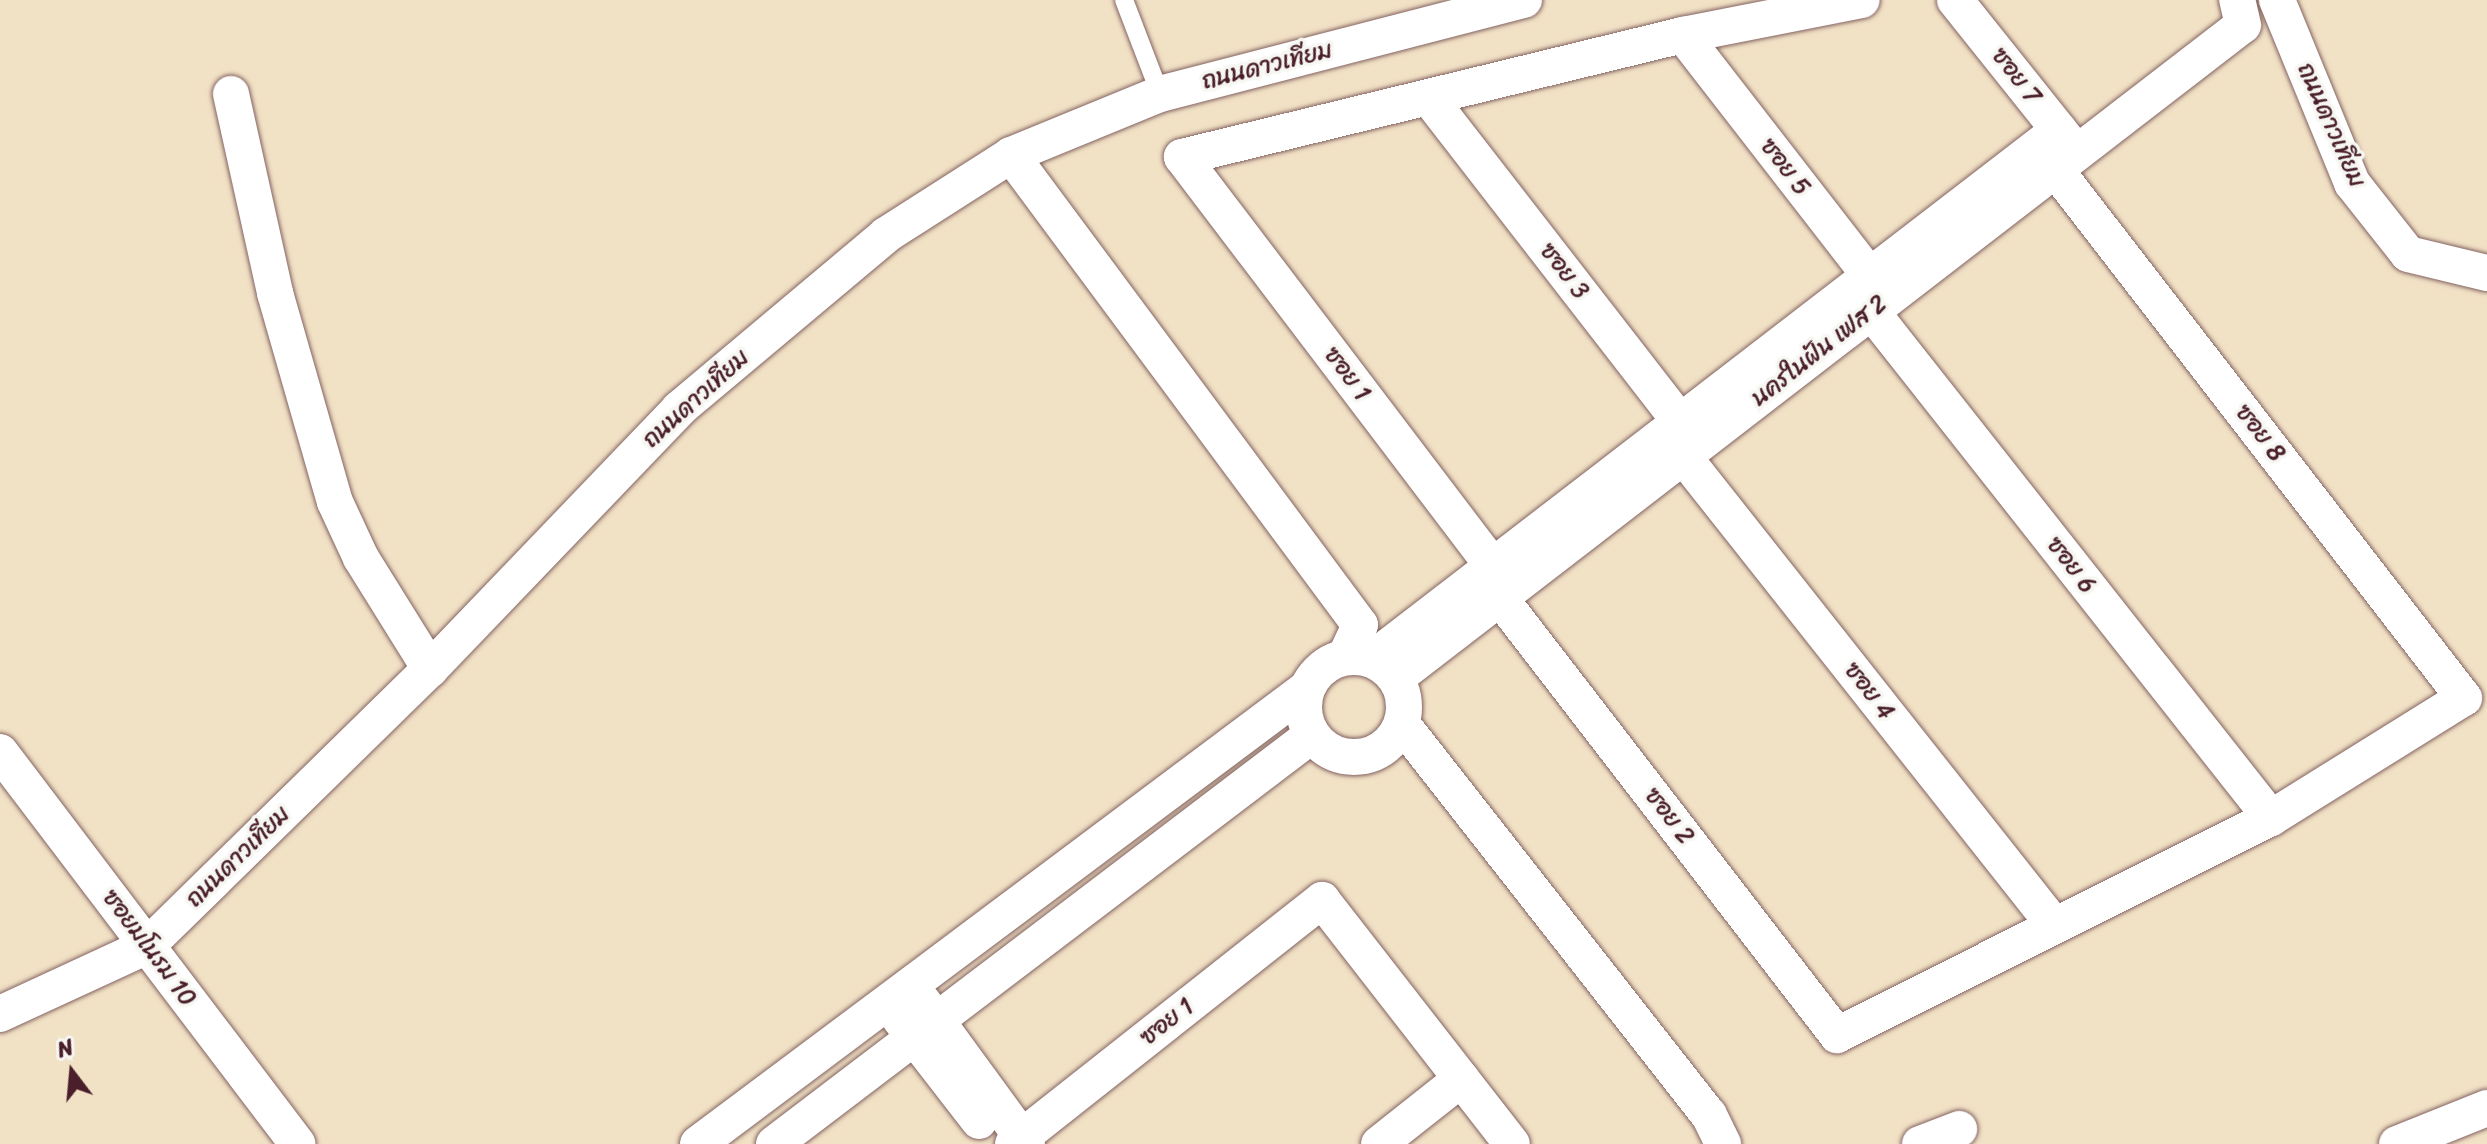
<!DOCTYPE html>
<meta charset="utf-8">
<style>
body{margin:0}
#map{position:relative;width:2487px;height:1144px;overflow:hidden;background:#f1e1c5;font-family:Sriracha,"Playpen Sans Thai",sans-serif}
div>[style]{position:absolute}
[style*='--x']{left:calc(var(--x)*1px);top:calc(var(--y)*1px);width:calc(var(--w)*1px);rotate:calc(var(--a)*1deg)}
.roads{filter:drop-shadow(0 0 2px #846361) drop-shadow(0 0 2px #846361)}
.lane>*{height:18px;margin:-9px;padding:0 9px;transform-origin:9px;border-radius:9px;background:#fff}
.street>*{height:36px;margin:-18px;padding:0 18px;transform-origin:18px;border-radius:18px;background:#fff}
.street>.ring{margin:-18px;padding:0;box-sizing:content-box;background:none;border:36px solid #fff;border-radius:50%}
span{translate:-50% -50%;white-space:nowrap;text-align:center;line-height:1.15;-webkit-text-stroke:7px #f6f6f2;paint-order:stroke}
.street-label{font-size:24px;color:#4a1f2b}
.north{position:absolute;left:32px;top:1032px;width:80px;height:80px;-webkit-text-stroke:6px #f6f6f2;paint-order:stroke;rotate:344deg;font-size:22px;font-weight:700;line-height:32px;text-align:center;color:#4a1f2b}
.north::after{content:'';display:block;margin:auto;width:28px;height:36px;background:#4a1f2b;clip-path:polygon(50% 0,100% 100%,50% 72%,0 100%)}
</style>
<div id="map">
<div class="roads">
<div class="lane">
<div style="--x:1124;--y:0;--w:101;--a:69"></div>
</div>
<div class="street">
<div style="--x:1955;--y:0;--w:191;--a:51.4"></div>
<div style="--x:2277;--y:0;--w:198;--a:67.7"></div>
<div style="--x:2352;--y:183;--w:90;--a:51.7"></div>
<div style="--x:2408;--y:254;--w:81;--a:13.5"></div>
<div style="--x:1683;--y:35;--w:326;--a:52.2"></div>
<div style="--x:231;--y:94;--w:204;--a:77.5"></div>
<div style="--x:275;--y:293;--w:217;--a:74"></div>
<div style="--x:335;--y:502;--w:62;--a:65.1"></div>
<div style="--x:361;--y:558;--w:131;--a:58.1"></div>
<div style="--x:1429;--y:98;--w:434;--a:52.2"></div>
<div style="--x:1011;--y:155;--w:585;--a:53.4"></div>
<div style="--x:1360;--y:625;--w:35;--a:115"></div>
<div style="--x:1871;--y:311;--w:646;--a:51.73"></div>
<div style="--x:1683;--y:456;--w:598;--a:51.65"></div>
<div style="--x:1511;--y:590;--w:544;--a:-127.23"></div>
<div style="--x:1182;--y:157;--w:516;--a:-13.69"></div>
<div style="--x:1683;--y:35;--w:182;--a:-11.1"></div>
<div style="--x:1500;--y:598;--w:552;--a:52.36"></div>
<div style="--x:1837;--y:1035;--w:485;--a:-26.6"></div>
<div style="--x:2271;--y:818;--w:227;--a:-31.9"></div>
<div style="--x:2464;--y:698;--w:669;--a:-127.71"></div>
<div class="ring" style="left:1304px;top:657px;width:64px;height:64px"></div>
<div style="--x:1372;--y:659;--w:867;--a:-37.6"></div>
<div style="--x:1396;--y:678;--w:1069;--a:-37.63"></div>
<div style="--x:2243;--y:25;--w:26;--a:-103"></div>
<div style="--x:1402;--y:724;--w:497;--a:51.9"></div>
<div style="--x:1709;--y:1115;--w:32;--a:64"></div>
<div style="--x:0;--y:752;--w:492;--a:52.8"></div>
<div style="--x:923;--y:1002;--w:176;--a:53.8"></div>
<div style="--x:0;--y:1014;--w:162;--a:-24.8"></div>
<div style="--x:147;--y:946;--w:396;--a:-44.4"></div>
<div style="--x:430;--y:669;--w:360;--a:-46.2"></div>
<div style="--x:679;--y:409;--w:270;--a:-40"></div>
<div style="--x:886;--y:235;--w:148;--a:-32.6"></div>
<div style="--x:1011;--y:155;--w:161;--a:-22.3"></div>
<div style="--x:1160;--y:94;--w:376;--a:-14.5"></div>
<div style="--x:900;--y:1019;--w:129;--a:52.2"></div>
<div style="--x:698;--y:1144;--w:759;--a:-36.81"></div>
<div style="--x:774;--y:1144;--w:676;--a:-37.24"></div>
<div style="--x:1013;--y:1144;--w:394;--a:-38.3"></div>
<div style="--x:1322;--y:900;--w:309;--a:52.1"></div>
<div style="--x:1379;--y:1144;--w:105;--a:-38.4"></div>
<div style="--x:1920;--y:1144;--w:42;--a:-21"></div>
<div style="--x:2397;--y:1144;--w:97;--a:-21.8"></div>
</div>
</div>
<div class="street-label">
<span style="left:1267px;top:66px;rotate:-14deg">ถนนดาวเทียม</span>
<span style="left:2016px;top:76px;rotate:52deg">ซอย 7</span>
<span style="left:2331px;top:125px;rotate:66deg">ถนนดาวเทียม</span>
<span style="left:1785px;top:167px;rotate:52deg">ซอย 5</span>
<span style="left:1564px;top:271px;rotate:52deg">ซอย 3</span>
<span style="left:1819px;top:351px;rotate:-38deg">นครในฝัน เฟส 2</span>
<span style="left:1347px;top:374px;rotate:53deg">ซอย 1</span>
<span style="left:696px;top:399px;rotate:-42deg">ถนนดาวเทียม</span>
<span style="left:2260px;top:433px;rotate:52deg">ซอย 8</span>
<span style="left:2071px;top:565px;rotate:52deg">ซอย 6</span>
<span style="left:1869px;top:691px;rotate:52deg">ซอย 4</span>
<span style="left:1669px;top:816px;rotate:52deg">ซอย 2</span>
<span style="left:238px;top:857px;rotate:-44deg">ถนนดาวเทียม</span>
<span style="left:149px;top:948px;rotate:53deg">ซอยมโนรม 10</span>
<span style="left:1167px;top:1022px;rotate:-38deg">ซอย 1</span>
</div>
<div class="north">N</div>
</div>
